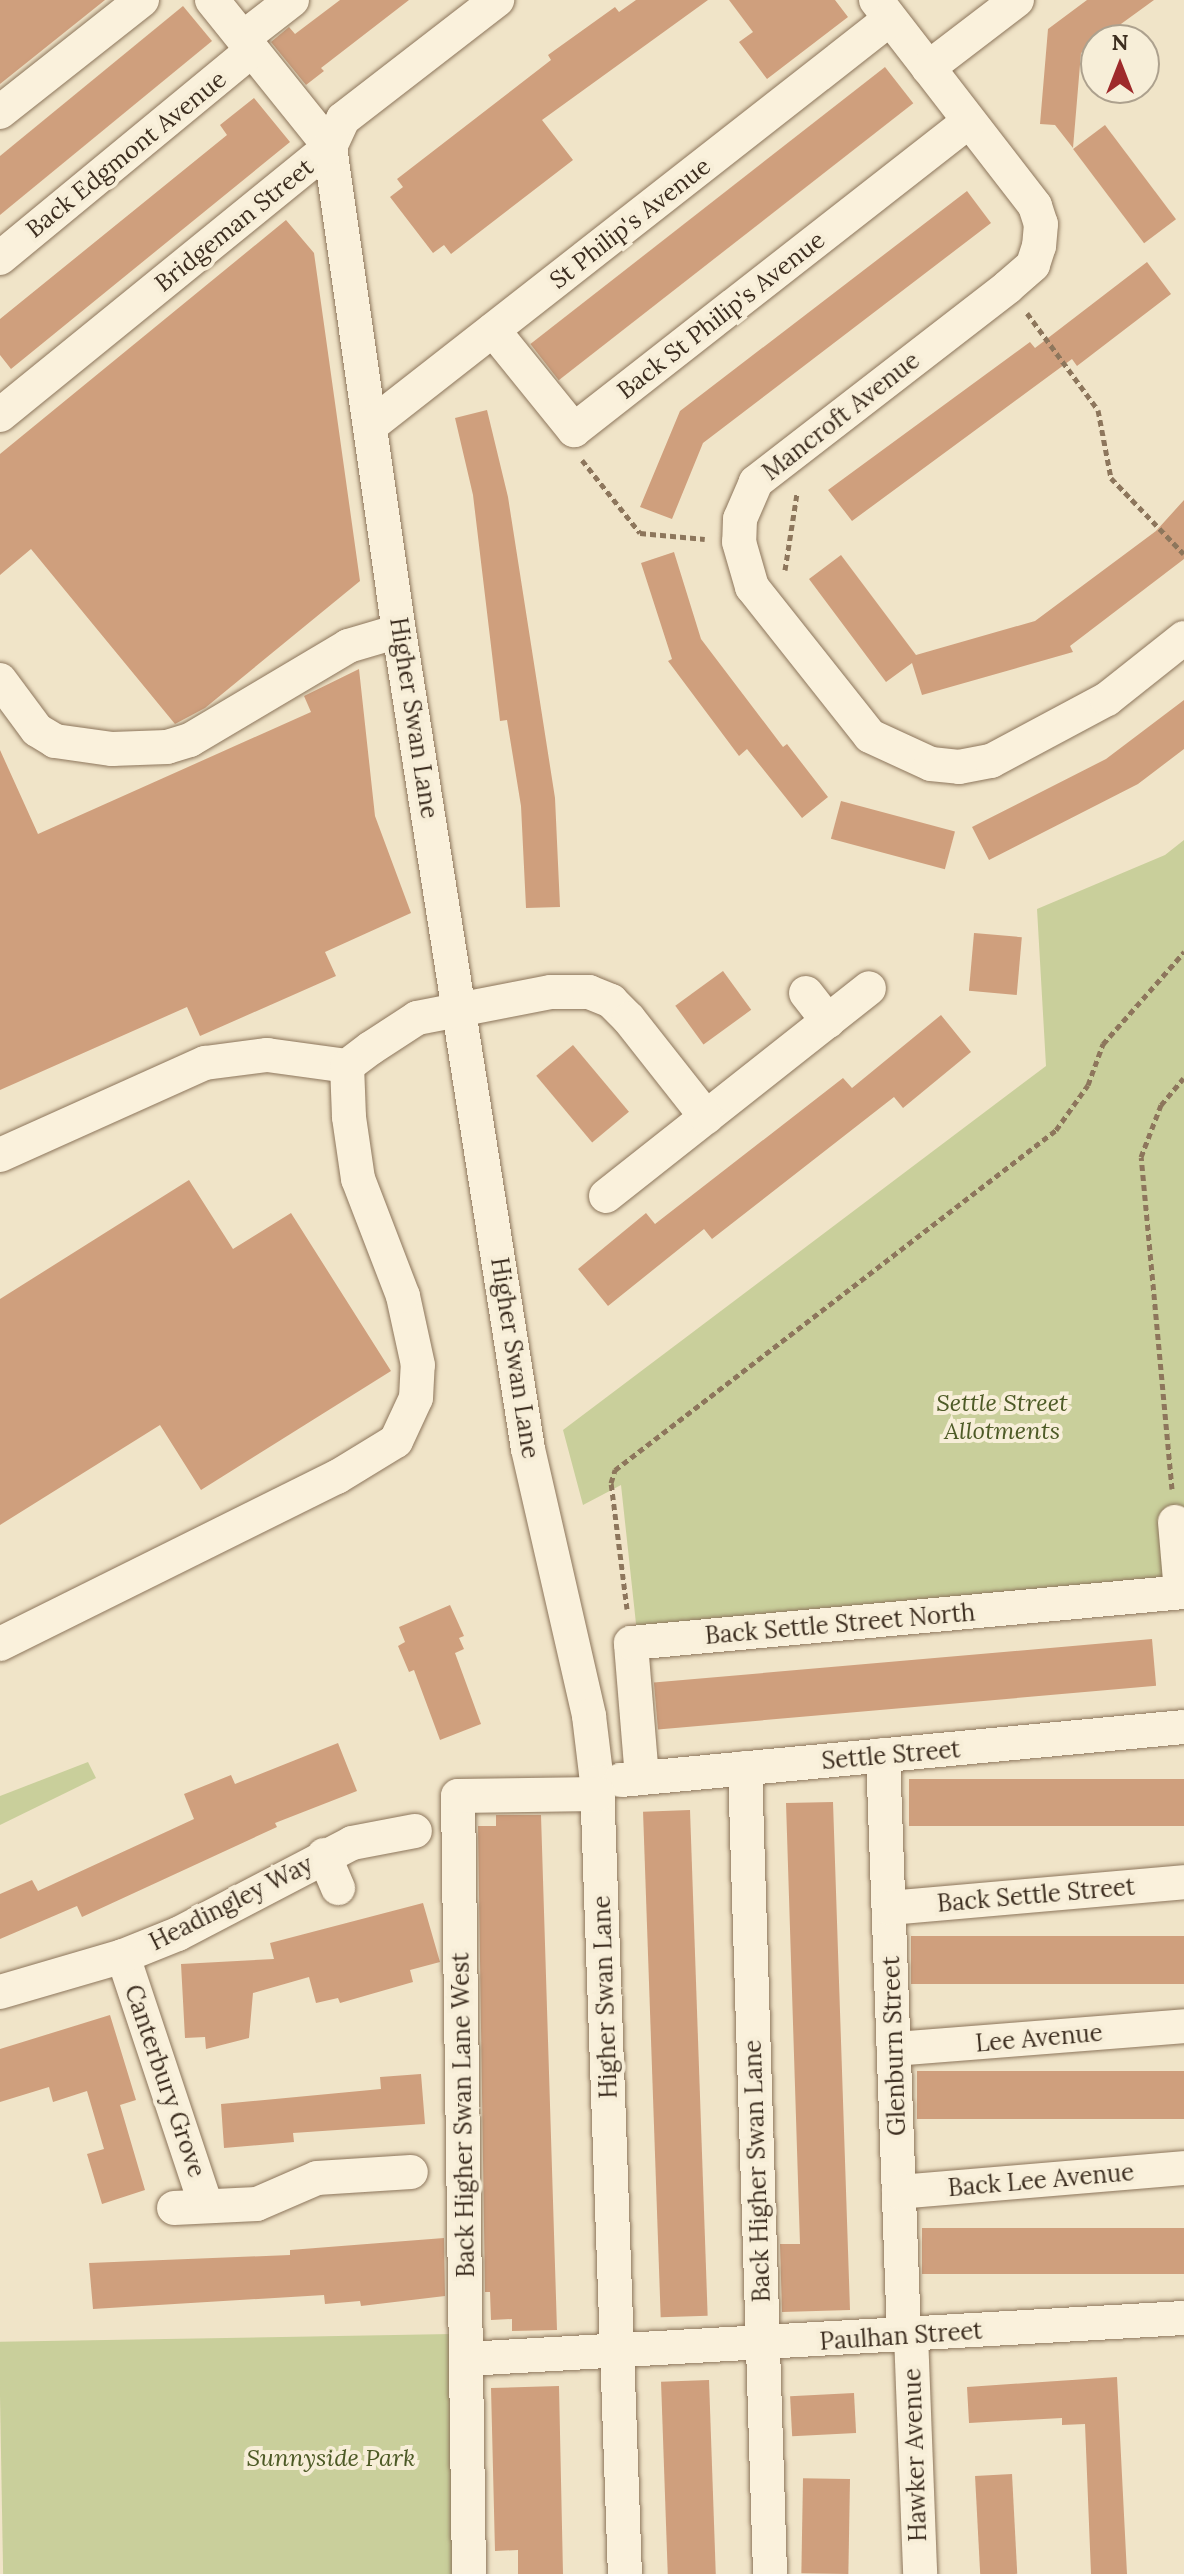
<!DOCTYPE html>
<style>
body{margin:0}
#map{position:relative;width:1184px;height:2574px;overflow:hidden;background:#f0e4c8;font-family:Lora,serif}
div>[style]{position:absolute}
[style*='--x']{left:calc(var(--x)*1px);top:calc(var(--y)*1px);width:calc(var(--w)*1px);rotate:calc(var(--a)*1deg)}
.green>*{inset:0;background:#c9cf9b;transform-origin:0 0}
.building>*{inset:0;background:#cf9f7d;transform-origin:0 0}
.path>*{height:5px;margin-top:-2.5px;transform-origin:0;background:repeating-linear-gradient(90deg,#8d765c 0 6px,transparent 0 10px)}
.roads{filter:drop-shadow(0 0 2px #8d765c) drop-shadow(0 0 2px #8d765c)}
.minor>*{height:34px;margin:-17px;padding:0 17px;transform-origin:17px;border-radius:17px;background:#faf1dc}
span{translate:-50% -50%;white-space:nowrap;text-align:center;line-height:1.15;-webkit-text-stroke:8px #f7eed8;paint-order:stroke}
.street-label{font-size:24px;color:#3d2e20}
.park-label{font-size:24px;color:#4d5a26;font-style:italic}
.north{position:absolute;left:1080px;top:24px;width:80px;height:80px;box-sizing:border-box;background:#f7eed8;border:2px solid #ada18e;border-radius:50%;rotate:0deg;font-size:22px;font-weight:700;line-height:32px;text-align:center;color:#3d2e20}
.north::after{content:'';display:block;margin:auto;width:28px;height:36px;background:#9e2a2b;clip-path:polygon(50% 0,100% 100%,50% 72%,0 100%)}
</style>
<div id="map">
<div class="green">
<div style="clip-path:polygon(1184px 840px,1184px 1582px,637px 1633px,621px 1485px,583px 1505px,563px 1430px,1046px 1066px,1037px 909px,1165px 855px)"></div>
<div style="clip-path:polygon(88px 1762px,96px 1778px,0 1825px,0 1796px)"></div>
<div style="left:451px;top:2334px;width:240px;height:452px;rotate:89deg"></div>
</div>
<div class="building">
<div style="clip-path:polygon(0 0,105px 0,0 84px)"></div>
<div style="clip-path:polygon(340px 0,409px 0,321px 68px,324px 71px,306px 85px,271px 42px,289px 27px,295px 34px)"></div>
<div style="clip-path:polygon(636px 0,708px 0,542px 120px,573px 160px,451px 254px,444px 245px,433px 253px,390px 197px,403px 187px,397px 179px,551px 60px,548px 55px,615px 7px,619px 12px)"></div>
<div style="clip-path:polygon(729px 0,835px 0,848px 17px,767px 79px,739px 42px,753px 32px)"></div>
<div style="clip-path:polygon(1087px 0,1154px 0,1081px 53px,1073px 148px,1055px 125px,1040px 124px,1048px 29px)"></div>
<div style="clip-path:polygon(183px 6px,212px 41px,0 215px,0 156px)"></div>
<div style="left:885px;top:67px;width:46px;height:450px;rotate:52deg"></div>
<div style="clip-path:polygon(254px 98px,290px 142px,11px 369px,0 355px,0 319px,227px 135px,220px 125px)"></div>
<div style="left:1105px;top:125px;width:118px;height:40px;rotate:53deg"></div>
<div style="clip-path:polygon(967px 191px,991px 223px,703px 443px,672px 519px,640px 507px,680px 411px)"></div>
<div style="clip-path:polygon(286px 220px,314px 253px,360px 581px,205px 708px,175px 724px,31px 549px,0 575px,0 454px)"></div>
<div style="clip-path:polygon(1147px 262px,1171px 294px,1077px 366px,1072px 359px,852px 521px,828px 490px,1030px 342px,1035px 348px)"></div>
<div style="clip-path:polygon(487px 410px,508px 497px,555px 798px,560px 907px,526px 908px,521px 806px,507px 720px,500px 721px,473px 495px,455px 418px)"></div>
<div style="clip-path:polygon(1184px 500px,1184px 559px,1070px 646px,1073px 652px,922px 695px,912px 663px,886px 682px,809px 579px,841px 555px,916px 655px,1035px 621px,1156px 531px)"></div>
<div style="clip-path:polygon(674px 552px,701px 639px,783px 747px,787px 744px,828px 797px,802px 818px,747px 749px,739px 756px,668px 661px,672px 659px,641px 563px)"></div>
<div style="clip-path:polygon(359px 669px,375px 816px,411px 913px,325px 952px,336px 976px,200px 1036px,187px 1007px,0 1090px,0 750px,38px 834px,311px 712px,304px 696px)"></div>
<div style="clip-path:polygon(1184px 700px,1184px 749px,1138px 784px,989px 860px,972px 827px,1106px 759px)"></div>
<div style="left:841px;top:801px;width:118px;height:39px;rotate:15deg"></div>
<div style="left:974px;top:933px;width:48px;height:58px;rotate:5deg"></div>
<div style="left:723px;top:971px;width:48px;height:59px;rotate:54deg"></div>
<div style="clip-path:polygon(941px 1015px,971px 1052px,903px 1108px,894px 1097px,712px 1239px,704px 1229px,608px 1306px,578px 1269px,646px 1213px,655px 1224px,843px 1078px,852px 1088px)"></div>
<div style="left:573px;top:1045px;width:87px;height:48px;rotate:50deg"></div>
<div style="clip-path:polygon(189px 1180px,233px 1249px,291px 1213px,391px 1371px,201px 1490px,160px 1425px,0 1525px,0 1299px)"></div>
<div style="clip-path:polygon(450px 1605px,464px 1636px,459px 1638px,464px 1649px,455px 1653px,481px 1724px,440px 1740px,414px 1670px,409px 1672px,398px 1646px,405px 1642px,399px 1627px)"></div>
<div style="left:1152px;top:1639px;width:47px;height:500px;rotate:85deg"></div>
<div style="clip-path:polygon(338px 1743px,357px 1791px,275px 1823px,277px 1827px,82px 1917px,77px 1906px,0 1939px,0 1894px,32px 1880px,38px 1891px,194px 1819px,184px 1794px,231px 1775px,235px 1784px)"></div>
<div style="left:1184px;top:1779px;width:47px;height:275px;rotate:90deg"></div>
<div style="clip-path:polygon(833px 1802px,850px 2310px,782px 2312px,780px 2244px,800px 2244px,786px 1803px)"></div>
<div style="left:690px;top:1810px;width:506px;height:47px;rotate:88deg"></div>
<div style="clip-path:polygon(496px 1815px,541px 1815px,557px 2330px,512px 2331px,512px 2319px,491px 2320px,490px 2292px,485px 2292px,478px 1826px,496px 1826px)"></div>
<div style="clip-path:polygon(423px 1903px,440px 1962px,410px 1970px,413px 1982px,340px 2003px,338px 1998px,316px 2003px,309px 1977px,253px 1993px,249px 2038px,206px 2049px,205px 2037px,185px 2038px,181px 1964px,274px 1959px,270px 1943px)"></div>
<div style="left:1184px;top:1936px;width:48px;height:273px;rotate:90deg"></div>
<div style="clip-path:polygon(110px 2015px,136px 2100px,120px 2105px,145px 2190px,102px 2204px,87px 2154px,104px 2149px,87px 2091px,53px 2102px,49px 2087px,0 2102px,0 2049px)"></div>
<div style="left:1184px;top:2071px;width:48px;height:267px;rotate:90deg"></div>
<div style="clip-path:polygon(421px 2074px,425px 2124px,293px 2133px,294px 2142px,224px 2148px,221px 2104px,381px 2089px,380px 2077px)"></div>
<div style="left:1184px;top:2228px;width:46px;height:262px;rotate:90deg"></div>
<div style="clip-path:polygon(444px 2238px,445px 2296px,361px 2306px,360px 2301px,325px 2304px,324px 2295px,93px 2309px,89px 2263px,290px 2255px,290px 2250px)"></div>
<div style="clip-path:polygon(1117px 2377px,1127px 2574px,1091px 2574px,1085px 2424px,1062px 2425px,1062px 2418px,969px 2423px,967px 2387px)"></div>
<div style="left:709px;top:2380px;width:194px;height:48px;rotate:88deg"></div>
<div style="clip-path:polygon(559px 2386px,563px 2574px,518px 2574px,518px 2550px,495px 2551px,491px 2388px)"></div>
<div style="left:854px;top:2393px;width:40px;height:64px;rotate:87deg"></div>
<div style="left:1012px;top:2474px;width:100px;height:37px;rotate:87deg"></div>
<div style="left:850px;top:2479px;width:95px;height:47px;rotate:91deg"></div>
</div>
<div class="path">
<div style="--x:1027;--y:313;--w:120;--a:53.8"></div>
<div style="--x:1098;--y:410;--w:69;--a:79.2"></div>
<div style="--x:1111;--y:478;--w:105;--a:46.2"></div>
<div style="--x:582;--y:460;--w:93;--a:51.5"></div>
<div style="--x:640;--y:533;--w:65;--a:5.3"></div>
<div style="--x:785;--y:570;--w:78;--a:-81.1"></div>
<div style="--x:1172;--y:1489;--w:333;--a:-95.3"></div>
<div style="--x:1141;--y:1157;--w:56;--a:-69"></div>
<div style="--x:1161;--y:1105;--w:35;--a:-50"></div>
<div style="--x:627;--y:1609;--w:127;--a:-97.2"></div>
<div style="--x:611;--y:1483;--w:14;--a:-73"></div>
<div style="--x:615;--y:1470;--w:557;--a:-37.63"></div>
<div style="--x:1056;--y:1130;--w:55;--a:-54.6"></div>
<div style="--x:1088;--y:1085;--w:44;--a:-69.9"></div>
<div style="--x:1103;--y:1044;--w:123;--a:-48.6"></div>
</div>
<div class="roads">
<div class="minor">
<div style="--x:212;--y:0;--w:189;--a:51.2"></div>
<div style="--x:876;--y:0;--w:260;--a:52.3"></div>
<div style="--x:1035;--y:206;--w:19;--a:72"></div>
<div style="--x:1041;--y:224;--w:22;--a:95"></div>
<div style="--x:1039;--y:246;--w:20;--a:108"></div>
<div style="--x:1033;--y:265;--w:33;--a:139"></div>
<div style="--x:1008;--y:287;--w:319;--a:142.3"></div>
<div style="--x:756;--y:482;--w:40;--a:113.4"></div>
<div style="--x:740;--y:519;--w:23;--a:92"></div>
<div style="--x:739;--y:542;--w:47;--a:73.9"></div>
<div style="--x:752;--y:587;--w:190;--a:51.6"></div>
<div style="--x:870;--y:736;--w:67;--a:24.7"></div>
<div style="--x:931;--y:764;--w:28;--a:6"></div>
<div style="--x:959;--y:767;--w:33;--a:-11"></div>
<div style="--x:991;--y:761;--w:132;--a:-28.1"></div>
<div style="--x:1107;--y:699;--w:98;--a:-38.4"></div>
<div style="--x:243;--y:38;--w:62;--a:-37.8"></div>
<div style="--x:928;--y:68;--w:112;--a:-37.4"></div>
<div style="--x:0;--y:112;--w:181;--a:-38.3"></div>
<div style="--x:330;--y:147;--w:489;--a:81.9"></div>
<div style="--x:399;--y:631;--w:828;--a:81.04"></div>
<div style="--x:528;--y:1449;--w:274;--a:77.1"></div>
<div style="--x:589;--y:1716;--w:66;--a:83.1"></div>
<div style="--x:597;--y:1782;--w:792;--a:87.98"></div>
<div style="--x:0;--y:258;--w:327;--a:-39.5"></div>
<div style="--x:493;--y:330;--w:129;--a:51"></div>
<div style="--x:574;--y:430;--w:500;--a:-38.02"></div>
<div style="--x:0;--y:415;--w:425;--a:-39.1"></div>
<div style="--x:330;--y:147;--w:31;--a:-65"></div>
<div style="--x:343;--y:119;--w:195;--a:-37.7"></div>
<div style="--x:370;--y:426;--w:660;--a:-38.05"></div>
<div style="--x:0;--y:680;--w:62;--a:53.5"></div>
<div style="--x:37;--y:730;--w:21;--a:31"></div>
<div style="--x:55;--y:741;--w:58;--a:8"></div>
<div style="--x:112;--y:749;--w:55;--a:-2.1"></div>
<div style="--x:167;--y:747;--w:24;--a:-17"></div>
<div style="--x:190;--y:740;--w:184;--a:-30.7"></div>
<div style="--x:348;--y:646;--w:53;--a:-16.4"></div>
<div style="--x:806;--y:993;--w:36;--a:52"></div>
<div style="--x:0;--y:1155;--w:225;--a:-24.2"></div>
<div style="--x:205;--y:1063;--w:63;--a:-7.4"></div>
<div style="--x:267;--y:1055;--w:81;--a:7.8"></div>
<div style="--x:606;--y:1196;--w:335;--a:-38.3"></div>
<div style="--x:1175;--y:1522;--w:70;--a:85.1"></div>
<div style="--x:0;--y:1644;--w:376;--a:-26.4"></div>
<div style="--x:337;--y:1477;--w:69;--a:-31.4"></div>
<div style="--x:396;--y:1441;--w:47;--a:-65.1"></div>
<div style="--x:416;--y:1398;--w:33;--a:-87"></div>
<div style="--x:418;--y:1365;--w:71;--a:-102.3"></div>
<div style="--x:403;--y:1296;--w:125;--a:-111"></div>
<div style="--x:358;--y:1179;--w:63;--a:-98.3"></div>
<div style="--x:349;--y:1117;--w:51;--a:-92.2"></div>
<div style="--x:347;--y:1066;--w:30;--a:-37"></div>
<div style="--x:371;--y:1048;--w:55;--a:-33.1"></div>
<div style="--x:417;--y:1018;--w:136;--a:-11"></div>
<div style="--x:551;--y:992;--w:38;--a:0"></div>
<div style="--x:589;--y:992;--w:24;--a:22"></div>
<div style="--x:611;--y:1001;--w:25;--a:45"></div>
<div style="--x:629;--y:1019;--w:125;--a:51.8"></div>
<div style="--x:883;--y:1755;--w:581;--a:87.93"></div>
<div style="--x:745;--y:1768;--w:806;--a:88.22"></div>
<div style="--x:642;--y:1778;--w:135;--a:-94.7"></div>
<div style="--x:631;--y:1643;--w:555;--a:-5.27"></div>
<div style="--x:621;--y:1780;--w:565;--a:-5.38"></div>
<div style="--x:324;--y:1855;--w:36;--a:67"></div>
<div style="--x:889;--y:1908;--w:296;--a:-5"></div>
<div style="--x:123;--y:1956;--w:262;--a:71.6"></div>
<div style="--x:0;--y:1992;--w:128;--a:-16.3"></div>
<div style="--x:123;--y:1956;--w:59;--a:-21.8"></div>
<div style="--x:178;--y:1934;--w:196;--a:-27.6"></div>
<div style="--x:352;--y:1843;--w:64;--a:-10.8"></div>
<div style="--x:894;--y:2049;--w:291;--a:-4.5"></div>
<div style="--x:899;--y:2192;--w:286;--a:-4.8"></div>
<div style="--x:174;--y:2208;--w:83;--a:-2.8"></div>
<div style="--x:257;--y:2204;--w:65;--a:-23.4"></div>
<div style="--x:317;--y:2178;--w:94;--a:-3.7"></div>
<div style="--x:911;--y:2335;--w:239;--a:87.8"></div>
<div style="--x:466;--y:2359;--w:719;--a:-3.27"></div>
<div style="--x:469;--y:2574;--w:778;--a:-90.81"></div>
<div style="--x:458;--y:1796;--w:140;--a:-0.8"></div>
</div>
</div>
<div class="street-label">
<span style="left:126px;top:154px;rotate:-39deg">Back Edgmont Avenue</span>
<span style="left:630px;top:223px;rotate:-38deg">St Philip's Avenue</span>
<span style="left:234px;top:225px;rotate:-39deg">Bridgeman Street</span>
<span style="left:721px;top:315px;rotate:-38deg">Back St Philip's Avenue</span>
<span style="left:841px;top:416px;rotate:-38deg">Mancroft Avenue</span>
<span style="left:414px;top:718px;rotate:81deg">Higher Swan Lane</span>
<span style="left:515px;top:1358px;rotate:81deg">Higher Swan Lane</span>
<span style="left:840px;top:1624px;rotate:-5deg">Back Settle Street North</span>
<span style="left:891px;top:1755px;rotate:-5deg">Settle Street</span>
<span style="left:1036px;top:1895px;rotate:-5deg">Back Settle Street</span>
<span style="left:231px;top:1903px;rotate:-27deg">Headingley Way</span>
<span style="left:605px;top:1997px;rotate:-92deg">Higher Swan Lane</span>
<span style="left:1039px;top:2038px;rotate:-5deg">Lee Avenue</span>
<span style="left:894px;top:2046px;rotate:-92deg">Glenburn Street</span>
<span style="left:165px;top:2081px;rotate:71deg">Canterbury Grove</span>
<span style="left:463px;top:2115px;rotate:-91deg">Back Higher Swan Lane West</span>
<span style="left:757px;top:2171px;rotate:-92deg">Back Higher Swan Lane</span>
<span style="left:1041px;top:2180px;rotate:-5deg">Back Lee Avenue</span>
<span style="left:901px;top:2336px;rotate:-4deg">Paulhan Street</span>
<span style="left:915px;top:2455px;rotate:-92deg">Hawker Avenue</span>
</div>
<div class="park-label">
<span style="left:1002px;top:1417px">Settle Street<br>Allotments</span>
<span style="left:331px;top:2458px">Sunnyside Park</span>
</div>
<div class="north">N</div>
</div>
